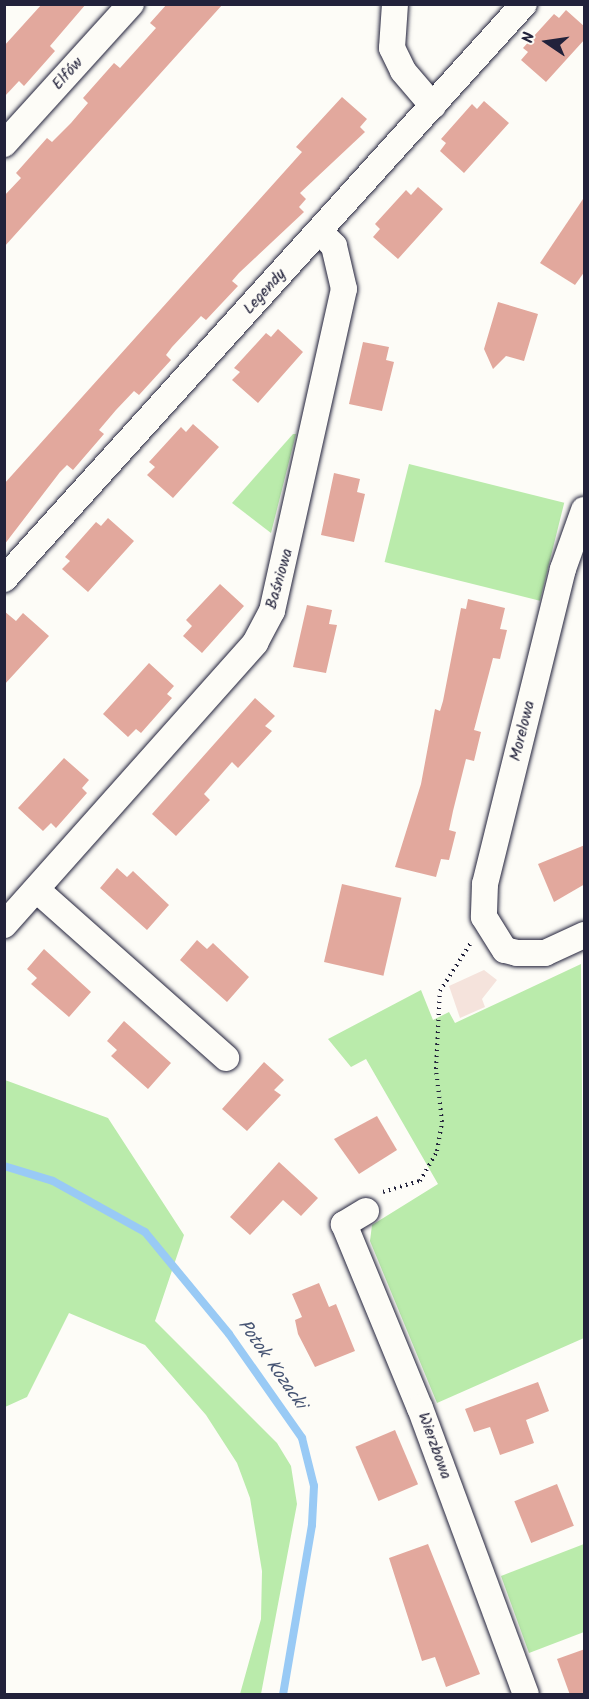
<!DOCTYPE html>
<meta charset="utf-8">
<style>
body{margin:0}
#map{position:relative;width:589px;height:1699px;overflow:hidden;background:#fdfcf7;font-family:Kalam,sans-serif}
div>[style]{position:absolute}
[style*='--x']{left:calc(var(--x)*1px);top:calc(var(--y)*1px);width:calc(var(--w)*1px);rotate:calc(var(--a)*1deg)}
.built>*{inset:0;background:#f5e3dc}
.green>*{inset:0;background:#baebab;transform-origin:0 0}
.stream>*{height:8px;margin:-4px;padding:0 4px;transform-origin:4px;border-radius:4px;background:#99caf5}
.building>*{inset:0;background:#e2a89d;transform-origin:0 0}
.path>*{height:4px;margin-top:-2px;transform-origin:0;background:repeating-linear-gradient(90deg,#22223b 0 1.5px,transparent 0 6px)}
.roads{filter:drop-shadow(0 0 2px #22223b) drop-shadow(0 0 2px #22223b)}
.street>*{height:26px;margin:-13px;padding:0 13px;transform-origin:13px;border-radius:13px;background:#fdfcf7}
span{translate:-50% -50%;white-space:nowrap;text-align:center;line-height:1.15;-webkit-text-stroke:5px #fdfcf7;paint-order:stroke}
.street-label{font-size:16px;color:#22223b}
.water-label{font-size:18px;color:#465473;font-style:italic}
.frame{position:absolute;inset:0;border:6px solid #22223b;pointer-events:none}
.north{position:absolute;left:517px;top:12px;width:60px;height:60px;-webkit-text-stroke:4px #fdfcf7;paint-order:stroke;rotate:283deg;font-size:16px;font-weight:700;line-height:24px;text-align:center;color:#22223b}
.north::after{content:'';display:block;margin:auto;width:21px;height:27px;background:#22223b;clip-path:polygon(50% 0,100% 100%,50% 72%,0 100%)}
</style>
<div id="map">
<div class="built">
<div style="clip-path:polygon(484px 970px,497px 980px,482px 999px,485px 1007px,460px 1018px,449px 986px)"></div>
</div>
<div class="green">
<div style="clip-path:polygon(293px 434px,296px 434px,271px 533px,232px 503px)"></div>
<div style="left:409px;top:464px;width:160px;height:101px;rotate:14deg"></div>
<div style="clip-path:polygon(581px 964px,584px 1338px,437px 1403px,370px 1241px,372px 1225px,438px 1184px,366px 1059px,351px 1067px,328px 1039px,421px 990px,433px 1020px,449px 1012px,455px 1023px)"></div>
<div style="clip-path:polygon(5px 1080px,108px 1118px,184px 1235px,155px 1321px,277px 1443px,291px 1466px,297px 1504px,261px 1694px,240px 1694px,261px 1619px,262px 1571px,250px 1498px,237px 1463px,206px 1415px,145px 1345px,69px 1313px,27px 1397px,5px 1407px)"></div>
<div style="clip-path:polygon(584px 1544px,584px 1632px,529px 1653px,501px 1576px)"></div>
</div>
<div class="stream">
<div style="--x:4;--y:1166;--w:51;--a:17"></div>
<div style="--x:53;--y:1181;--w:105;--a:29"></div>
<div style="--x:145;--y:1232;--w:132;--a:50.5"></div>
<div style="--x:229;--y:1334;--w:127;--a:54.9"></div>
<div style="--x:302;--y:1438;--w:49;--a:76"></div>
<div style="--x:314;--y:1486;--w:39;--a:93"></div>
<div style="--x:312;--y:1525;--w:171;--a:99.7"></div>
</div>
<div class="building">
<div style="clip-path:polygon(42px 4px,86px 4px,50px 46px,55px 51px,24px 86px,19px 81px,4px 97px,4px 46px)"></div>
<div style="clip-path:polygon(167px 4px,223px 4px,4px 247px,4px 196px,21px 178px,16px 173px,47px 138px,52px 142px,71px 123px,88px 103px,83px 98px,114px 63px,120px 68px,156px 28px,150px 23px)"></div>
<div style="clip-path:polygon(566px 10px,585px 27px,585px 39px,546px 82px,521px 60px,528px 52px,523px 48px,554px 14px,559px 18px)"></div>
<div style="clip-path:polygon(342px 97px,367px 119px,360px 127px,365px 132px,300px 193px,306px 199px,299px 207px,304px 212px,239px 273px,232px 281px,238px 286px,206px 320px,201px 316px,172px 347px,166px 355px,171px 360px,139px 395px,134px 391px,116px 410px,99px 430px,104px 434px,73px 470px,67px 465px,60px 472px,4px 545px,4px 484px,302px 152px,296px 147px)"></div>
<div style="clip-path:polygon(484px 101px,509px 123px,464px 173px,440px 151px,446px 143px,441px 139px,472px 104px,477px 109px)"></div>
<div style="clip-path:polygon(418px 187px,443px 209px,398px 259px,373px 237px,380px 229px,375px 224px,406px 190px,411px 195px)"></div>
<div style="clip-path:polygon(585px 196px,585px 271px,575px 285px,540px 263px)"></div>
<div style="clip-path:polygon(498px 302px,538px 314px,524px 361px,506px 356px,493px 369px,484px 349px)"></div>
<div style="clip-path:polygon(278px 329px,303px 352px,258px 403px,232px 380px,240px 372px,234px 368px,266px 333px,271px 337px)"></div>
<div style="clip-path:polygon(363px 342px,389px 347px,386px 360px,394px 362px,382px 411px,349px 404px)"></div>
<div style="clip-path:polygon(193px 424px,219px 447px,173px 498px,147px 475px,155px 467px,149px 462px,181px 427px,186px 432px)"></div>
<div style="clip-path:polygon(334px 473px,360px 479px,357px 492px,365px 494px,354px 542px,321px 535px)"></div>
<div style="clip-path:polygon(108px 518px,134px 541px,88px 592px,62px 569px,70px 561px,65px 557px,96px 522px,101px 526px)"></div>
<div style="clip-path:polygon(220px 584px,244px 606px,202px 653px,183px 636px,192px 626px,186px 620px)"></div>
<div style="clip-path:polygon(468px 599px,505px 608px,500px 629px,507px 630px,500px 659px,493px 658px,474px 730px,481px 732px,474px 761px,466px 759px,453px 811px,449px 830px,456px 832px,449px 860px,441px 859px,436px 877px,395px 867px,421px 784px,435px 709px,440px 711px,443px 701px,461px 608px,466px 609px)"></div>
<div style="clip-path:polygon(307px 605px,332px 610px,329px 624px,337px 625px,326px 673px,293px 667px)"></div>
<div style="clip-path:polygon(4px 611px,16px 621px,23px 613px,49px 636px,4px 685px)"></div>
<div style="clip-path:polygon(149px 663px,174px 686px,167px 694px,172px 698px,141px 733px,136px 729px,128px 737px,103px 714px)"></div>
<div style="clip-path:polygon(255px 698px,275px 716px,265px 726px,272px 731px,238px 768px,232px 762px,204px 794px,210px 800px,176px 836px,152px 814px)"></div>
<div style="clip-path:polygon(64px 758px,89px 780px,82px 788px,87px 793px,56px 828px,51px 823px,43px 831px,18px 808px)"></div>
<div style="clip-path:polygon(585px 845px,585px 884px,554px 902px,538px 864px)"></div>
<div style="clip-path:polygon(117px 868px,127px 877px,133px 871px,169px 905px,147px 930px,100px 888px)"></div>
<div style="left:342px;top:884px;width:61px;height:80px;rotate:13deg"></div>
<div style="clip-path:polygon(197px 940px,207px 949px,213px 943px,249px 977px,227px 1002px,180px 960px)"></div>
<div style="clip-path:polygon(44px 949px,91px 992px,69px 1017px,31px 984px,37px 978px,27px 969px)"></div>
<div style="clip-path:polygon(124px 1021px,171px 1063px,148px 1089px,111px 1056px,117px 1050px,107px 1041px)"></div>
<div style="clip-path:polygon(264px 1062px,284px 1080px,274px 1090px,281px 1095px,247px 1131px,222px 1109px)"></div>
<div style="clip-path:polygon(377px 1116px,397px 1150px,359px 1174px,334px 1139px)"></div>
<div style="clip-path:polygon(279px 1162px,318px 1198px,301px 1216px,283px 1200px,250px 1235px,230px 1217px)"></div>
<div style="clip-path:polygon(319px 1283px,329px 1307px,336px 1304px,355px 1351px,315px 1367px,298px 1334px,295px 1320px,302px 1317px,292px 1294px)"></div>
<div style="clip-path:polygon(538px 1382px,549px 1411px,526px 1420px,534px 1443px,500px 1455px,490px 1427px,474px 1432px,465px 1409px)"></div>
<div style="left:395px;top:1430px;width:59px;height:43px;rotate:67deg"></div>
<div style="left:557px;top:1484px;width:45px;height:46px;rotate:68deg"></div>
<div style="clip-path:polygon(428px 1544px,480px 1674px,446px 1687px,435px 1657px,422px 1661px,389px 1558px)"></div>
<div style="clip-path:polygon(585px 1649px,585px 1695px,570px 1695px,557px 1659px)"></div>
</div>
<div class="path">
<div style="--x:383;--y:1192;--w:39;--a:-17"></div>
<div style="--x:420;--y:1181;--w:34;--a:-60"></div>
<div style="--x:437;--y:1151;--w:29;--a:-80"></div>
<div style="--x:442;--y:1122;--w:53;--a:-96.5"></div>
<div style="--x:436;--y:1069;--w:78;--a:-87.1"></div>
<div style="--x:440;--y:991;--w:56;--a:-57.4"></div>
</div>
<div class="roads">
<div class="street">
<div style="--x:395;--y:4;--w:44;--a:93.9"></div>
<div style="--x:392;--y:48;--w:25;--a:64"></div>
<div style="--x:403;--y:71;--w:46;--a:49.4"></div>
<div style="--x:4;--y:144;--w:189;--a:-47.8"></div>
<div style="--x:584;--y:510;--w:63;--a:109.6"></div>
<div style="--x:563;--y:569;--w:325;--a:103.9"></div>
<div style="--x:485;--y:884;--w:33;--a:92"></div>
<div style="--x:484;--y:917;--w:39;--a:58"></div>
<div style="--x:505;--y:950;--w:12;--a:14"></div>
<div style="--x:517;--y:953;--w:28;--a:0"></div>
<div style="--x:545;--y:953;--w:43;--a:-24.8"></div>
<div style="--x:4;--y:579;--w:775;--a:-47.88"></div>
<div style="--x:37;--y:890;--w:253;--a:41.6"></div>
<div style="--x:4;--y:925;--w:378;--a:-48.3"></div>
<div style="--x:255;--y:643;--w:36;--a:-62"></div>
<div style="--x:272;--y:611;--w:330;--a:-77.4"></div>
<div style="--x:344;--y:289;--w:44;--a:-103.1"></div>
<div style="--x:334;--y:246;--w:20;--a:-135"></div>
<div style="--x:366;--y:1211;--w:26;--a:149"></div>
<div style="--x:344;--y:1224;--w:199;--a:67.6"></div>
<div style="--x:420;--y:1408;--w:305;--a:69.7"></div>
</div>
</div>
<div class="street-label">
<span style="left:68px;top:74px;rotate:-48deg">Elfów</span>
<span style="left:265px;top:292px;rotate:-48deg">Legendy</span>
<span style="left:280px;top:579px;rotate:-74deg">Baśniowa</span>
<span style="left:523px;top:731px;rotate:-76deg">Morelowa</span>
<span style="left:434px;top:1446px;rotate:70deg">Wierzbowa</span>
</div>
<div class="water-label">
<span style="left:271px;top:1365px;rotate:55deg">Potok Kozacki</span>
</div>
<div class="frame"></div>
<div class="north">N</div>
</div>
